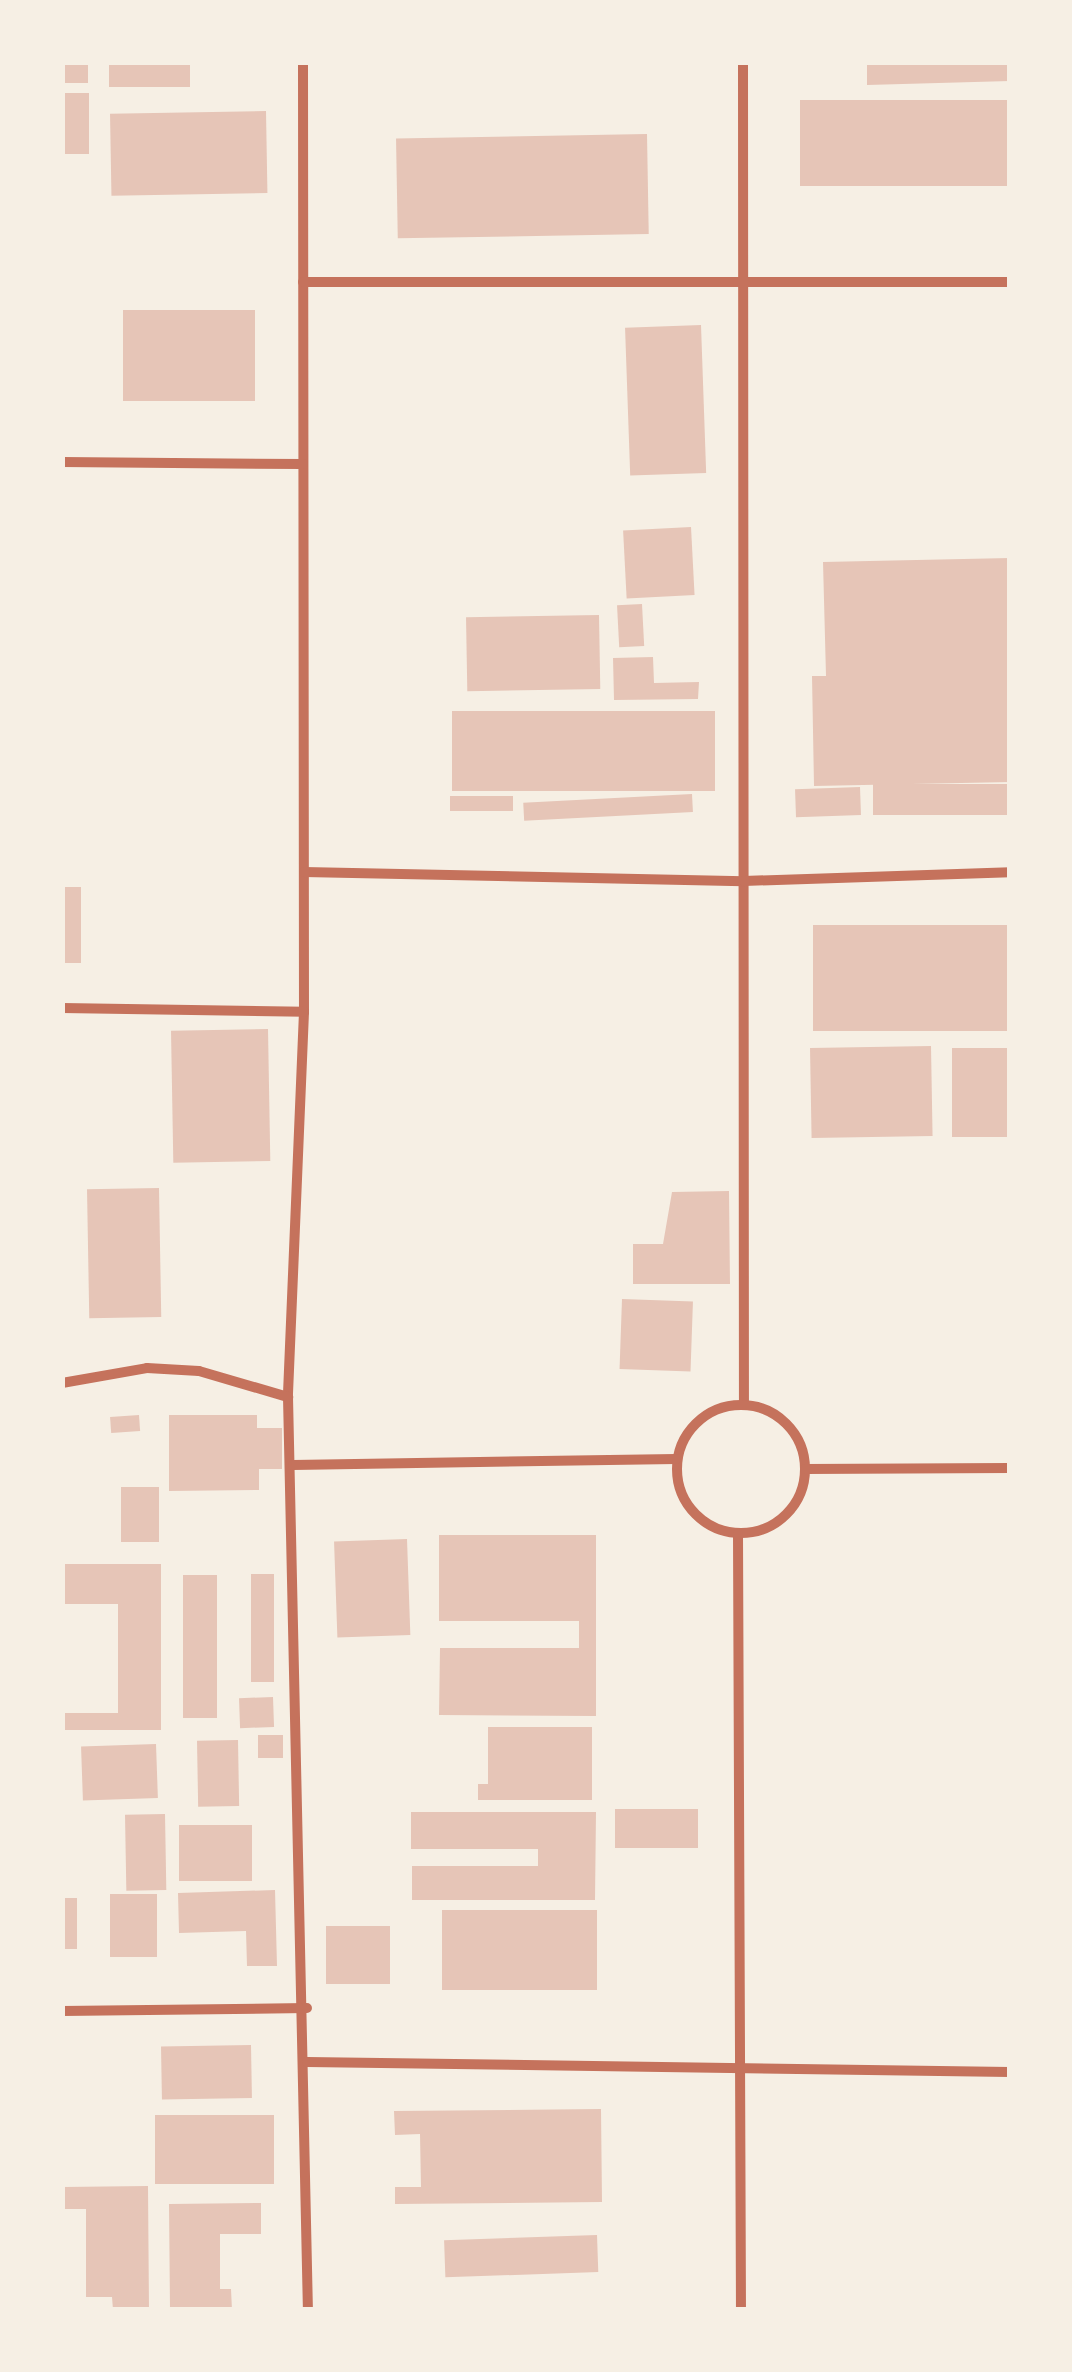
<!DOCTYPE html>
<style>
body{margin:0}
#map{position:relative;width:1072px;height:2372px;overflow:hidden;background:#f6efe4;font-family:Roboto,sans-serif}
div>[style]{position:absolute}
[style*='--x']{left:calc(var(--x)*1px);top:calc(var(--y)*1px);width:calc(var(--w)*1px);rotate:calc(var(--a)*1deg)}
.building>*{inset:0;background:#e6c5b7;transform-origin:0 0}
.minor>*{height:10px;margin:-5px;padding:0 5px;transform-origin:5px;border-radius:5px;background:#c5725c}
.minor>.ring{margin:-5px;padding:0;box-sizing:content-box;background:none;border:10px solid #c5725c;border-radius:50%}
span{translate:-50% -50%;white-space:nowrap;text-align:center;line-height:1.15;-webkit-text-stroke:9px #f6efe4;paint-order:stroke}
.frame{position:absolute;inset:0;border:65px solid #f6efe4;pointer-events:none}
</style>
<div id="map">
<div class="building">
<div style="left:62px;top:62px;width:26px;height:21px"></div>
<div style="left:109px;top:62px;width:81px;height:25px"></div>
<div style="clip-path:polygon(867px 62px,1010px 62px,1010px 81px,867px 85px)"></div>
<div style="left:62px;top:93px;width:27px;height:61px"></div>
<div style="left:1010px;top:100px;width:86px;height:210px;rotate:90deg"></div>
<div style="left:266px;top:111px;width:82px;height:156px;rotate:89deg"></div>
<div style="left:647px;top:134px;width:100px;height:251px;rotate:89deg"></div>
<div style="left:123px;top:310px;width:132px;height:91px"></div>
<div style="left:701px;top:325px;width:148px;height:76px;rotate:88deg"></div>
<div style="left:691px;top:527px;width:68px;height:68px;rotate:87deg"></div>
<div style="clip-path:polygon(1010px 558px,1010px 782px,814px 786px,812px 676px,826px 676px,823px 562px)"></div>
<div style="left:642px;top:604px;width:42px;height:25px;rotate:87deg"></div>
<div style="left:599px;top:615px;width:74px;height:133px;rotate:89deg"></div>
<div style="clip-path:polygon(653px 657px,654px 683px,699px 682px,698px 699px,614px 700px,613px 658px)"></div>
<div style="left:452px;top:711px;width:263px;height:80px"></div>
<div style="left:1010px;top:784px;width:31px;height:137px;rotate:90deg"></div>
<div style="left:860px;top:787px;width:28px;height:65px;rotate:88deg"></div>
<div style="left:692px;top:794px;width:18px;height:169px;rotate:87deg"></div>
<div style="left:513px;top:796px;width:15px;height:63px;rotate:90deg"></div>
<div style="left:62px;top:887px;width:19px;height:76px"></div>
<div style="left:1010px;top:925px;width:106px;height:197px;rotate:90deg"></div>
<div style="left:268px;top:1029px;width:132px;height:97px;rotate:89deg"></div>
<div style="left:931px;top:1046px;width:90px;height:121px;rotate:89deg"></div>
<div style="left:1010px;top:1048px;width:89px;height:58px;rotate:90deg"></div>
<div style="left:159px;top:1188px;width:129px;height:72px;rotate:89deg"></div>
<div style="clip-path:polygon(729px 1191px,730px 1284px,633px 1284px,633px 1244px,663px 1244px,672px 1192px)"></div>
<div style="left:622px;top:1299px;width:71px;height:70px;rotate:2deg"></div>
<div style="left:139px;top:1415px;width:16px;height:29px;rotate:86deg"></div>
<div style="clip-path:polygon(169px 1415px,257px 1415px,257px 1428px,282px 1428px,282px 1469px,259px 1469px,259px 1490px,169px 1491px)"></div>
<div style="left:121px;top:1487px;width:38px;height:55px"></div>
<div style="clip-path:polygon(439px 1535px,596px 1535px,596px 1716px,439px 1715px,440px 1648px,579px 1648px,579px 1621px,439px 1621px)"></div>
<div style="left:407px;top:1539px;width:96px;height:73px;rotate:88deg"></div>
<div style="clip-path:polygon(62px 1564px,161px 1564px,161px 1730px,62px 1730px,62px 1713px,118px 1713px,118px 1604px,62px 1604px)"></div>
<div style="left:251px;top:1574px;width:23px;height:108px"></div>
<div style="left:217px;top:1575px;width:143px;height:34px;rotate:90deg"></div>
<div style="left:273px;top:1697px;width:30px;height:34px;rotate:88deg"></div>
<div style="clip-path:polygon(488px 1727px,592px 1727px,592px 1800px,478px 1800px,478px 1784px,488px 1784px)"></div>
<div style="left:283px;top:1735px;width:23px;height:25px;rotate:90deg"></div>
<div style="left:238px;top:1740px;width:66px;height:41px;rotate:89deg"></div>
<div style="left:156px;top:1744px;width:54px;height:75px;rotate:88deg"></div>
<div style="left:698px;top:1809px;width:39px;height:83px;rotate:90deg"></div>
<div style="clip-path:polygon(411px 1812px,596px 1812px,595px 1900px,412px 1900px,412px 1866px,538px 1866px,538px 1849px,411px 1849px)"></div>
<div style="left:165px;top:1814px;width:76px;height:40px;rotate:89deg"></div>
<div style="left:252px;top:1825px;width:56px;height:73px;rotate:90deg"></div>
<div style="clip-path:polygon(275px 1890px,277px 1966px,247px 1966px,246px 1931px,179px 1933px,178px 1893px)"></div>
<div style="left:110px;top:1894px;width:47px;height:63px"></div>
<div style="left:62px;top:1898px;width:15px;height:51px"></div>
<div style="left:442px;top:1910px;width:155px;height:80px"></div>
<div style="left:326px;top:1926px;width:64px;height:58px"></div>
<div style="left:251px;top:2045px;width:53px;height:90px;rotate:89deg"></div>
<div style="clip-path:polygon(601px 2109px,602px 2202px,395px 2204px,395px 2187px,421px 2187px,420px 2134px,395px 2135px,394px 2111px)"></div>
<div style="left:155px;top:2115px;width:119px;height:69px"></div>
<div style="clip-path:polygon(148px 2186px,149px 2310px,113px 2310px,112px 2297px,86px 2297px,86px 2209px,62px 2209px,62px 2187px)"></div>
<div style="clip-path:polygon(261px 2203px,261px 2234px,220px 2234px,220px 2289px,231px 2289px,232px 2310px,170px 2310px,169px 2204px)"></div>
<div style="left:597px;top:2235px;width:37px;height:153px;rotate:88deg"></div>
</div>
<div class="minor">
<div style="--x:303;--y:62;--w:950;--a:89.94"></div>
<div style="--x:304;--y:1012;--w:385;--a:92.4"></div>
<div style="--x:288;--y:1397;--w:913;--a:88.75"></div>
<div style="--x:743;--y:62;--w:1341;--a:89.96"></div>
<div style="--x:303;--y:282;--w:707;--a:0"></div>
<div style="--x:62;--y:462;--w:241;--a:0.5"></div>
<div style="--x:304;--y:872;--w:440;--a:1.2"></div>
<div style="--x:744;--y:881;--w:266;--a:-1.9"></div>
<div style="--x:62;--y:1008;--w:242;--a:0.9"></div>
<div style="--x:62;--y:1383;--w:86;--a:-10"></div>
<div style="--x:147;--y:1368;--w:52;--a:3.3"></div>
<div style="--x:199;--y:1371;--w:93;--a:16.3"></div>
<div class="ring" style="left:677px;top:1405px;width:118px;height:118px"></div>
<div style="--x:293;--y:1465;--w:383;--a:-0.9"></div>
<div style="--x:805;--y:1469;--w:205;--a:-0.3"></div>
<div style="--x:738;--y:1534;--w:776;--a:89.78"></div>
<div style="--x:62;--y:2011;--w:245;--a:-0.7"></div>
<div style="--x:307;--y:2062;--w:703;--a:0.81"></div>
</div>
<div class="frame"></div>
</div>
